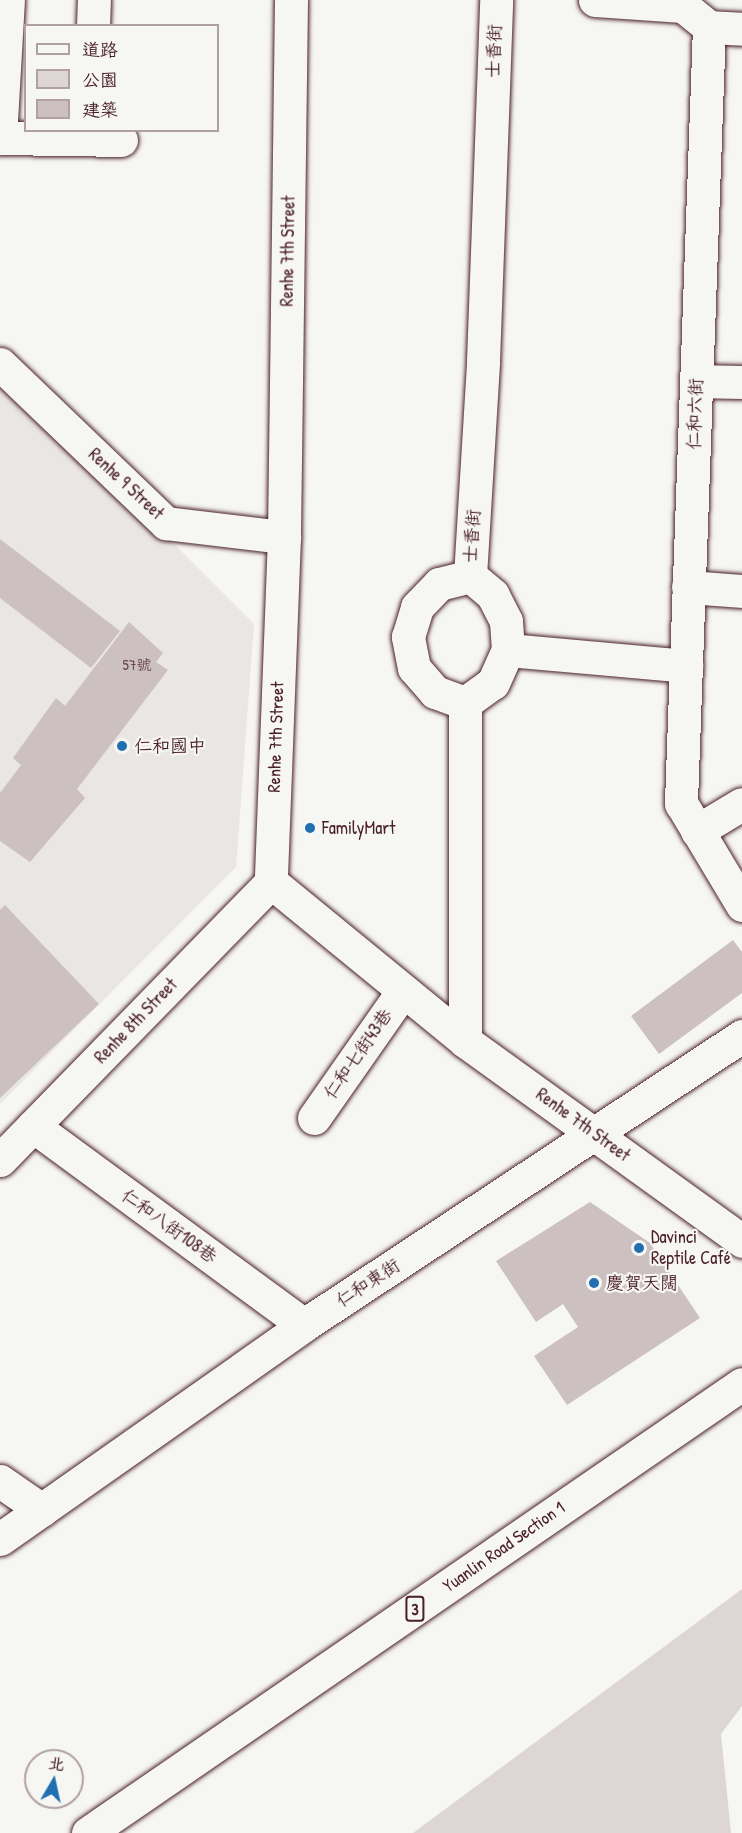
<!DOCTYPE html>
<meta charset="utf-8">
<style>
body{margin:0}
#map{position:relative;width:742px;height:1833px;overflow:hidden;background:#f6f6f2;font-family:"Patrick Hand","LXGW WenKai TC",sans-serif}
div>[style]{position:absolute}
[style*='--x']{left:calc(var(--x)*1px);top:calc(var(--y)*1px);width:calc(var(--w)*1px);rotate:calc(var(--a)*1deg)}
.built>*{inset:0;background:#e9e6e3}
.green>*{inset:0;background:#ddd6d5}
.building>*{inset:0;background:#ccc1c0}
.roads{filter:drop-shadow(0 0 2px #4a1f2b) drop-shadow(0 0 2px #4a1f2b)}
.minor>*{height:33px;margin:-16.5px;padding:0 16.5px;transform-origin:16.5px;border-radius:16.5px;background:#f6f6f2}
.major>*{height:33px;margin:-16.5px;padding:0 16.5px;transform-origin:16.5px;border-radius:16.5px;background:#f6f6f2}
.dots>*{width:16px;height:16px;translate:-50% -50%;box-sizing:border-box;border:3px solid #f6f6f2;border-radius:50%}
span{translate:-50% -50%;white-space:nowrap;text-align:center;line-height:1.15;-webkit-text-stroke:4.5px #f6f6f2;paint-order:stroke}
.number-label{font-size:15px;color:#6a4850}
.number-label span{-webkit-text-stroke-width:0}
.shield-label span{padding:2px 4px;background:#f6f6f2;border:2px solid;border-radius:4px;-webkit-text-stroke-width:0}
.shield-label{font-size:16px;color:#4a1f2b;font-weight:700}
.street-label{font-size:18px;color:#4a1f2b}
.poi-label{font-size:18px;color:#4a1f2b}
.left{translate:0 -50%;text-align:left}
.legend{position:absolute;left:24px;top:24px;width:195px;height:108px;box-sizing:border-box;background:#f6f6f2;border:2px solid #b1a0a2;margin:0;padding:8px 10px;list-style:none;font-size:18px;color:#4a1f2b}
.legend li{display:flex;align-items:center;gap:12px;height:30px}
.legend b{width:30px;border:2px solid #b1a0a2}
.north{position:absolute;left:24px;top:1749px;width:60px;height:60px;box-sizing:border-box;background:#f6f6f2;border:2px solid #b1a0a2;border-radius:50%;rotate:9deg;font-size:16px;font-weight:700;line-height:24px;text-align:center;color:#4a1f2b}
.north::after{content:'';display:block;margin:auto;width:21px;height:27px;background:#1f6fb2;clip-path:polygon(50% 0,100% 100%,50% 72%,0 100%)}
</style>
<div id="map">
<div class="built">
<div style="clip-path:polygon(10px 380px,254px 624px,236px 867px,0 1104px,0 384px)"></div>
</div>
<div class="green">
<div style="clip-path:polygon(742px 1589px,742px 1706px,721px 1734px,731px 1833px,413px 1833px)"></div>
</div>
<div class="building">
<div style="clip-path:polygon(0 539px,120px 631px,91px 668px,0 598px)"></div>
<div style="clip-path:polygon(129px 622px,163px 653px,156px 662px,168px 670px,77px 789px,85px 798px,30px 862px,0 841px,0 793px,21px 765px,13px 758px,56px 698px,65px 706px)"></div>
<div style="clip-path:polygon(5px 905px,99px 1004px,0 1098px,0 910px)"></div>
<div style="clip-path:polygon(733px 940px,742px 952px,742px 993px,659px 1054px,631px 1016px)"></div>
<div style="clip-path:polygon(590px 1202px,650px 1243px,700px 1318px,567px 1405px,534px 1356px,578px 1327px,563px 1304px,536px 1322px,496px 1261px)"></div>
</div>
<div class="roads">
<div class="minor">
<div style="--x:291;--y:0;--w:537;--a:90.75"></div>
<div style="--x:284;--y:537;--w:345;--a:92.2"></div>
<div style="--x:271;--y:882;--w:251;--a:39.3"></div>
<div style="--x:465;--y:1041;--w:342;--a:35.8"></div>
<div style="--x:595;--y:0;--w:88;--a:3.9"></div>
<div style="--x:683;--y:6;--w:33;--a:39"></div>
<div style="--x:709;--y:27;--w:777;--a:92.07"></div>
<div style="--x:681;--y:803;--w:119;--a:59.1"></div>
<div style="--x:93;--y:26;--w:26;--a:-88"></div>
<div style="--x:709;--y:27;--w:33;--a:3"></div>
<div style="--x:0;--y:138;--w:138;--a:-86.7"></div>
<div style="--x:0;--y:138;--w:121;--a:0.9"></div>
<div style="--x:0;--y:364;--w:230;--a:43.8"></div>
<div style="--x:166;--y:523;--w:119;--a:6.8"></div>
<div style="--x:696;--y:381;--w:46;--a:1.2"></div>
<div style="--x:470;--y:576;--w:215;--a:-86.5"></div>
<div style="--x:483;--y:361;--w:361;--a:-87.9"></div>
<div style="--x:688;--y:587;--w:54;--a:4.2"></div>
<div style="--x:508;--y:650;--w:179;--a:5.1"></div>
<div style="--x:465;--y:703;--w:338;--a:90"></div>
<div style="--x:465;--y:703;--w:32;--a:-160"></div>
<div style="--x:435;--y:692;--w:32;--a:-131"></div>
<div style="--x:414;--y:668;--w:32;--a:-101"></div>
<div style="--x:408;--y:637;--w:31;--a:-73"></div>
<div style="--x:417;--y:607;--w:32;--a:-46"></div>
<div style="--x:439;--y:584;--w:32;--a:-14"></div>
<div style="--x:465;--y:703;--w:34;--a:-36"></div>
<div style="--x:493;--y:683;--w:36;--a:-66"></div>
<div style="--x:508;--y:650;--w:29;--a:-94"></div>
<div style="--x:506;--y:621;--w:29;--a:-117"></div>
<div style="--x:493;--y:595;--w:30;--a:-140"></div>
<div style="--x:697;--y:831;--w:52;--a:-31"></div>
<div style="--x:314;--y:1118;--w:155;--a:-55"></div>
<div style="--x:33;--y:1126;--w:336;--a:36.3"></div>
<div style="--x:0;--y:1160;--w:388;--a:-45.7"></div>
<div style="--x:0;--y:1481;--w:51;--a:34.6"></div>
<div style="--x:0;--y:1539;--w:372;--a:-35.1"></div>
<div style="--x:304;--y:1325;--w:525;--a:-33.42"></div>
</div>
<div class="major">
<div style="--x:88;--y:1833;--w:793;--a:-34.47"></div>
</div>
</div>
<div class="dots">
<div style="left:122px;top:746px;background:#1f6fb2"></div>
<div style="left:310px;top:828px;background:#1f6fb2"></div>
<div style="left:639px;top:1248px;background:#1f6fb2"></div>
<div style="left:594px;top:1283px;background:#1f6fb2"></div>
</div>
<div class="number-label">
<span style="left:137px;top:665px">57號</span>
</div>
<div class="shield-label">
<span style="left:415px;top:1609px">3</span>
</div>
<div class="street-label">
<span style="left:494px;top:51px;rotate:-88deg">士香街</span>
<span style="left:288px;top:251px;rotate:-89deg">Renhe 7th Street</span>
<span style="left:695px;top:414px;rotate:-88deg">仁和六街</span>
<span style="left:126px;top:484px;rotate:43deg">Renhe 9 Street</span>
<span style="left:472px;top:536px;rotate:-86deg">士香街</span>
<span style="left:276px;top:737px;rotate:-88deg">Renhe 7th Street</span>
<span style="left:136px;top:1021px;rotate:-46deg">Renhe 8th Street</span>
<span style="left:358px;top:1054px;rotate:-55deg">仁和七街43巷</span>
<span style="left:583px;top:1125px;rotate:36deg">Renhe 7th Street</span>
<span style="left:169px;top:1226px;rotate:36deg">仁和八街108巷</span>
<span style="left:368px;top:1283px;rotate:-33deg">仁和東街</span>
<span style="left:504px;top:1547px;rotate:-35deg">Yuanlin Road Section 1</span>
</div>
<div class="poi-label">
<span class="left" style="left:134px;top:746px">仁和國中</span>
<span class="left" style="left:322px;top:828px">FamilyMart</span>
<span class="left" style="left:651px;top:1248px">Davinci<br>Reptile Café</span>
<span class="left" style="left:606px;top:1283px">慶賀天闊</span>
</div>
<ul class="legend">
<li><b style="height:8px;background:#f6f6f2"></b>道路</li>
<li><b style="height:16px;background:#ddd6d5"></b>公園</li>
<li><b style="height:16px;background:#ccc1c0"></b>建築</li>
</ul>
<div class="north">北</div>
</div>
